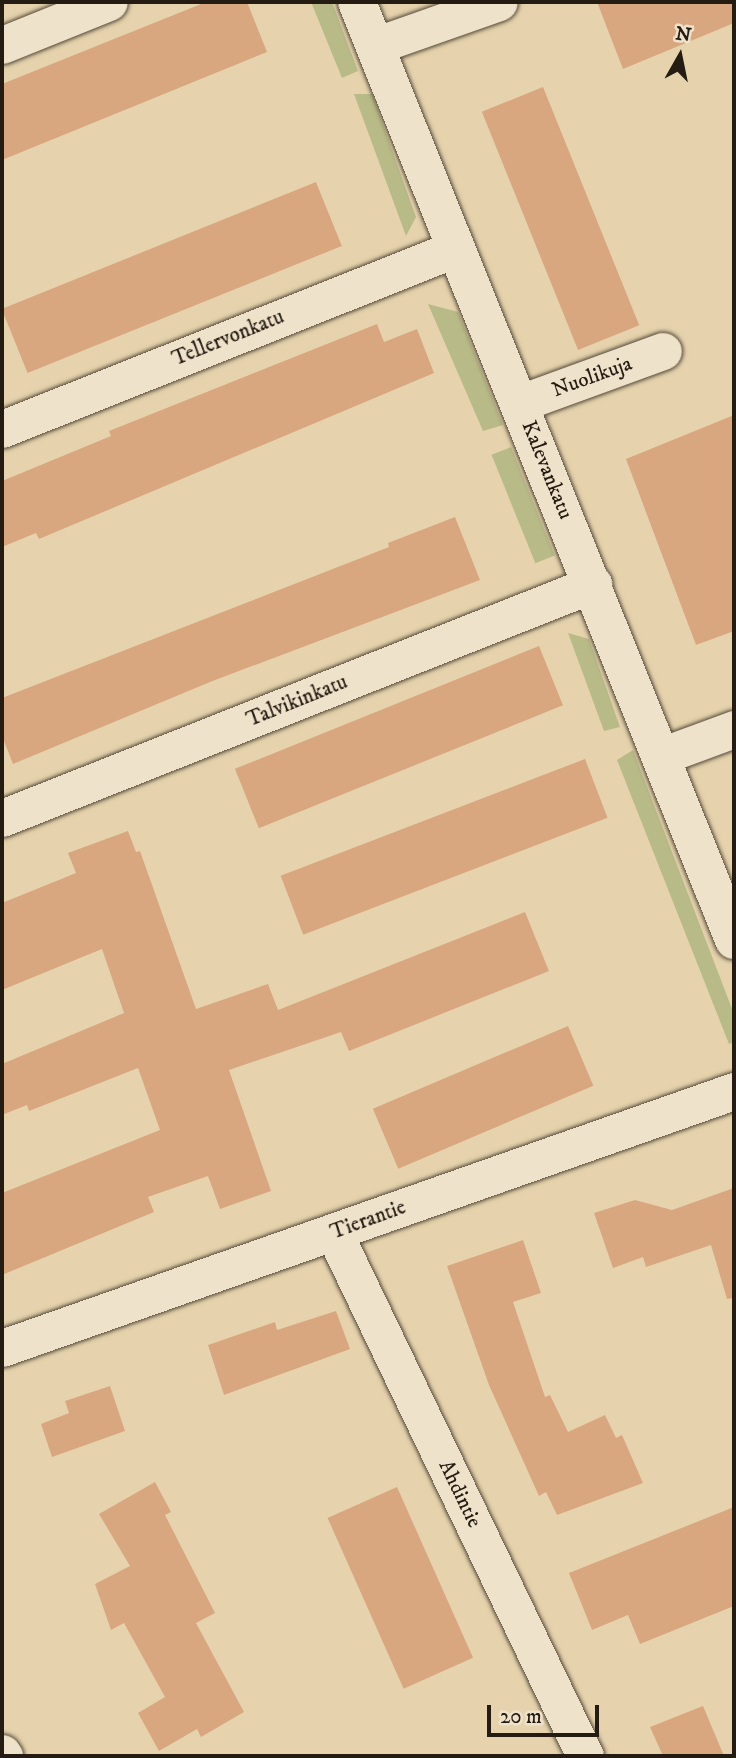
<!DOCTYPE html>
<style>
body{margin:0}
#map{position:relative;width:736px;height:1758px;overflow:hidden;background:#e6d3ad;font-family:"IM FELL DW Pica",serif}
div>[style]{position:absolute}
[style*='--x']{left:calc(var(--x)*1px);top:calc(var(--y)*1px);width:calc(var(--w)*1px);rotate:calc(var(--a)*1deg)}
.green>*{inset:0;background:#b8bb88;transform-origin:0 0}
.building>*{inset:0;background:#d9a77f;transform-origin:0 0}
.roads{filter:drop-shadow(0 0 2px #544939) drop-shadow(0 0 2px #544939)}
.street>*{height:37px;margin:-18.5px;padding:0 18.5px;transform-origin:18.5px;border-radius:18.5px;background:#efe2ca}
.secondary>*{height:38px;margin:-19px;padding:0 19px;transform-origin:19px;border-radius:19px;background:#efe2ca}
span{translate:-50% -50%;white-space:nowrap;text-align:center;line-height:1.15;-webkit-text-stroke:5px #efe2ca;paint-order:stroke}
.street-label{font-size:21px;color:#241b12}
.frame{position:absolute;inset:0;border:4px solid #241b12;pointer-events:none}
.north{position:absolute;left:645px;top:21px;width:70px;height:70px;-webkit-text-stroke:5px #efe2ca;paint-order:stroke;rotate:9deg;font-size:19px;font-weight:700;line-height:28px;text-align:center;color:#241b12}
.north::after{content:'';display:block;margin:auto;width:24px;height:32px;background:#241b12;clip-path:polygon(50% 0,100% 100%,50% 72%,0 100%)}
.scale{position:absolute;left:487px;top:1705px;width:112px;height:32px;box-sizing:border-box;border:4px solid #241b12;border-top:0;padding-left:9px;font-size:21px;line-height:24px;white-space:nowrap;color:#241b12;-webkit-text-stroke:5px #efe2ca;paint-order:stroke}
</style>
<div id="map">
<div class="green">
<div style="clip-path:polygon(311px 2px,332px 2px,358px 71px,342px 78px)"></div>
<div style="clip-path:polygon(354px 94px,372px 94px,416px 217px,406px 236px)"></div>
<div style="clip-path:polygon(428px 304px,458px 312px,503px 425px,483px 431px)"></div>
<div style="left:511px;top:447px;width:117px;height:21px;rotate:68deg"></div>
<div style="clip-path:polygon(568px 633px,589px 639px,620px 727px,604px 731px)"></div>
<div style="clip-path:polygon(633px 750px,734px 1014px,734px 1042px,729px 1044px,617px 760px)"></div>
</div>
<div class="building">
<div style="clip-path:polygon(206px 2px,247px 2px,267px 52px,2px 160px,2px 84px)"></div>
<div style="clip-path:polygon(597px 2px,734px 2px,734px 23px,623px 69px)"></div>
<div style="left:543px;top:87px;width:257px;height:66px;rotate:68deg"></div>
<div style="left:316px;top:182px;width:69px;height:339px;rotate:68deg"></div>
<div style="clip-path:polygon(377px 324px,384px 342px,417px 329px,434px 373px,39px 539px,36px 533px,2px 547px,2px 481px,111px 436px,109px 431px)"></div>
<div style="clip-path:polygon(734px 415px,734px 631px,696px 645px,626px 459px)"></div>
<div style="clip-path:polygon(455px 517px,480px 580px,210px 682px,13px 764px,2px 736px,2px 698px,389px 547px,388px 543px)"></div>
<div style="left:539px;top:646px;width:64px;height:328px;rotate:68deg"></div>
<div style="left:585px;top:759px;width:63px;height:326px;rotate:69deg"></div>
<div style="clip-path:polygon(128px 831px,136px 852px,140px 851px,196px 1009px,268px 984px,278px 1010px,525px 912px,549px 971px,349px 1051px,341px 1032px,229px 1070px,271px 1191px,220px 1209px,208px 1176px,148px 1197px,154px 1212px,2px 1275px,2px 1193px,160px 1130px,138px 1068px,29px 1111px,27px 1105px,2px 1115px,2px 1064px,124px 1013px,102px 949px,2px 990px,2px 903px,76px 873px,68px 853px)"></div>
<div style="left:568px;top:1026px;width:65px;height:212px;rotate:67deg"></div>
<div style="clip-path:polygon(734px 1188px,734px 1298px,727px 1299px,711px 1245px,646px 1267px,643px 1257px,613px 1268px,594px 1213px,635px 1200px,672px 1210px)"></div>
<div style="clip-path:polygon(523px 1240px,541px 1293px,513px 1302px,545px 1397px,550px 1395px,568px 1432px,605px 1415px,616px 1438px,622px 1435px,643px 1483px,557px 1515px,546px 1492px,539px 1496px,489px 1385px,447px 1266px)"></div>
<div style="clip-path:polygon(336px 1311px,350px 1349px,224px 1395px,208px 1345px,275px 1322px,277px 1330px)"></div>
<div style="clip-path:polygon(110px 1386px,125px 1431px,52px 1457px,41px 1424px,69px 1413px,65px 1401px)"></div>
<div style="clip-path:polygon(155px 1482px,171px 1512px,165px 1515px,215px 1613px,196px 1623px,244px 1712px,201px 1737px,197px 1729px,159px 1751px,138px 1713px,165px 1697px,124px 1623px,111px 1630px,95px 1584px,130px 1566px,99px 1514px)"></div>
<div style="left:397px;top:1487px;width:187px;height:76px;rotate:66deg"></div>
<div style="clip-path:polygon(734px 1507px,734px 1606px,640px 1644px,628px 1615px,592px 1630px,569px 1573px)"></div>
<div style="clip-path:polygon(703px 1706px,724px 1756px,663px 1756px,650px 1727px)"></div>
</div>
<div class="roads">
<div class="street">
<div style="--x:2;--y:45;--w:115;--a:-21.9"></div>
<div style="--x:377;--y:45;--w:129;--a:-19.4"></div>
<div style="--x:520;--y:403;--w:152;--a:-20"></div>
<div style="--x:2;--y:429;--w:487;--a:-21.7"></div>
<div style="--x:661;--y:756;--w:78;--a:-20.3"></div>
<div style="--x:2;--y:818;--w:636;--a:-21.6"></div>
<div style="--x:334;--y:1233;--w:580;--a:64.36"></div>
<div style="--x:2;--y:1348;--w:776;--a:-19.35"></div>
<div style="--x:2;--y:1753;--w:4;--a:56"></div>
</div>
<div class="secondary">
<div style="--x:357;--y:2;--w:1011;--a:68.1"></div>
</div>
</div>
<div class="street-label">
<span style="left:228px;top:338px;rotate:-22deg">Tellervonkatu</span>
<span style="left:592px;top:377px;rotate:-20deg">Nuolikuja</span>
<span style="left:547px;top:470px;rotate:68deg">Kalevankatu</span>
<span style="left:297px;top:701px;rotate:-22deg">Talvikinkatu</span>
<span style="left:368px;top:1220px;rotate:-20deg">Tierantie</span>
<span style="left:460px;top:1494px;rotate:64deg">Ahdintie</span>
</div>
<div class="frame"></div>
<div class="north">N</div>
<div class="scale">20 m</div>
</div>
